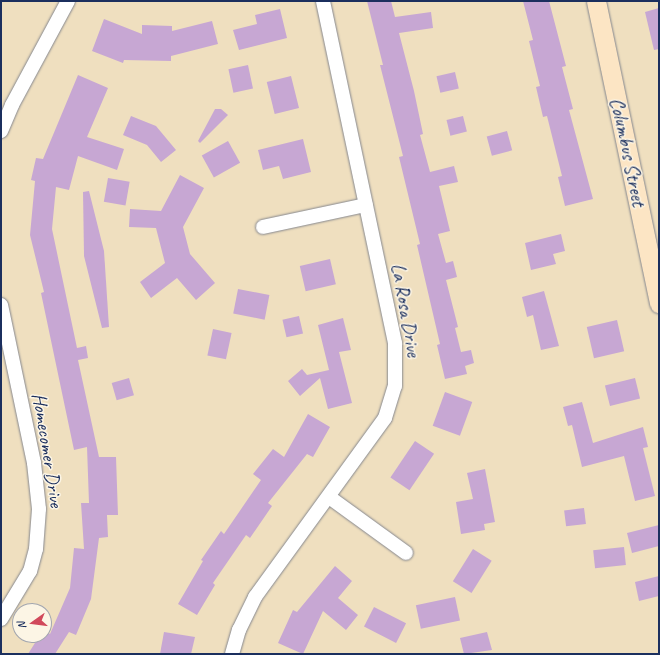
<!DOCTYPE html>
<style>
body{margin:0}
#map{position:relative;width:660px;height:655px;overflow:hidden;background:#efdfbf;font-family:Caveat,sans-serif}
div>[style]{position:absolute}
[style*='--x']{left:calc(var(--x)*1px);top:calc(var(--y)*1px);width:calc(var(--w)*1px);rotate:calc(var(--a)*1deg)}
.building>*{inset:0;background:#c7a7d3;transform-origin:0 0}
.roads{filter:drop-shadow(0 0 1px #85878e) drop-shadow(0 0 1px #85878e)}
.minor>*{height:14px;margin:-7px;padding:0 7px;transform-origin:7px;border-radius:7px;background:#fff}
.secondary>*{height:19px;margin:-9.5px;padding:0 9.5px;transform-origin:9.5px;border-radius:9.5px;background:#fce5c4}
span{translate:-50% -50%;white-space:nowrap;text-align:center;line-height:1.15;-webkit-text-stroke:3px #fcf5e5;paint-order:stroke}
.street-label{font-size:20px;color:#1b2f5e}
.frame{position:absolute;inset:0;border:2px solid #1b2f5e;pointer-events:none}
.north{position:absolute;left:12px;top:603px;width:40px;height:40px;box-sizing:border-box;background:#fcf5e5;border:1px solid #a2a6af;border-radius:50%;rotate:256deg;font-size:11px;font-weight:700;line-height:16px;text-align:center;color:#1b2f5e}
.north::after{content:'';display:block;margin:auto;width:14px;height:18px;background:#d1495b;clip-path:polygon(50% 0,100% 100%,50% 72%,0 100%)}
</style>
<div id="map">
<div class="building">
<div style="clip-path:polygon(367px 1px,391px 1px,395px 17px,431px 12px,433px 28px,399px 33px,414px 91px,423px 134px,420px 135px,430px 172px,454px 166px,458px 182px,439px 186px,450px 231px,438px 234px,446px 263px,453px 261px,457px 277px,446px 280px,458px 327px,455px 328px,461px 352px,471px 350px,474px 363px,465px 366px,467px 374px,445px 379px,437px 345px,440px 344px,417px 245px,420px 244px,399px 157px,403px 156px,380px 65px,383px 65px)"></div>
<div style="clip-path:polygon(523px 1px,549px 1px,566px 66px,562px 67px,573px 109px,569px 110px,593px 199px,565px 206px,558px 177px,562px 176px,547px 116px,543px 117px,536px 87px,540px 86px,529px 41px,533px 40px)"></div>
<div style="clip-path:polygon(659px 8px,659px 49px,654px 50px,645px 12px)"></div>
<div style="clip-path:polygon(280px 9px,287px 38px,239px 50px,233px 30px,257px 24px,255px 15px)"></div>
<div style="clip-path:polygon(104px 19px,142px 34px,142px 25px,172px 26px,172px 31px,212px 21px,218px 44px,171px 56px,171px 61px,124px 60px,123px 63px,92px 51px)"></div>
<div style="left:248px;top:65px;width:24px;height:20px;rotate:78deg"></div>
<div style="left:455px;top:72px;width:17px;height:19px;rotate:77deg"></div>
<div style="clip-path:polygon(78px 75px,108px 88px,87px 137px,124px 149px,117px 170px,78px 156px,69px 190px,56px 187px,52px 229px,77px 348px,86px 346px,88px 358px,78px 360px,99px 457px,116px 457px,118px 515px,107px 515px,108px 537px,99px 538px,91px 599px,76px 635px,69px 632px,55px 654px,28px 654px,40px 635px,44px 635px,44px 630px,50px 634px,70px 588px,74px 548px,84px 549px,81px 503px,89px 503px,87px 447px,74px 450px,41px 293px,44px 292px,30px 235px,35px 181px,31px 180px,36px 158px,43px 159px)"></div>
<div style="left:291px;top:76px;width:33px;height:25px;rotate:76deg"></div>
<div style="clip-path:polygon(215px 109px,221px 109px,228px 115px,200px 143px,198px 141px)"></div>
<div style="clip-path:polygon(131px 116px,156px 126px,176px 150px,161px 162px,147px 145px,123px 135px)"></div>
<div style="left:463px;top:116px;width:16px;height:17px;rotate:76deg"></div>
<div style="left:507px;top:131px;width:20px;height:21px;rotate:75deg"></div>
<div style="clip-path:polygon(303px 139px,311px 172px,283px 179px,279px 166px,263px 170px,258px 150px)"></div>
<div style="left:228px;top:141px;width:25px;height:30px;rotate:61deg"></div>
<div style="clip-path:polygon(180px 175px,204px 188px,183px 227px,190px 254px,215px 283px,196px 300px,177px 278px,151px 298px,140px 282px,165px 263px,156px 228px,129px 227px,130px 209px,161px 211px)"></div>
<div style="left:108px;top:178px;width:22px;height:24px;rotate:10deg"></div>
<div style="clip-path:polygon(89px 191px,104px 251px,109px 327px,102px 328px,84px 256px,83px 192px)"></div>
<div style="clip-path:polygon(561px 234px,565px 251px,553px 254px,556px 264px,531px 270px,525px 243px)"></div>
<div style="left:330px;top:259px;width:26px;height:31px;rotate:77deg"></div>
<div style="left:238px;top:289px;width:32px;height:25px;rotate:11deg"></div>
<div style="clip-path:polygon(544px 291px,559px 346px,541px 350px,533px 315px,527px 317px,522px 297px)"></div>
<div style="left:299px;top:316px;width:18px;height:17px;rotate:77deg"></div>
<div style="clip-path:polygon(343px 318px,351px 350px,339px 352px,352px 403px,328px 409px,320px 378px,300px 396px,288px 381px,302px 369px,307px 375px,329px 370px,318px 325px)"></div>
<div style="left:617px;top:320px;width:32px;height:31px;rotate:77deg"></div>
<div style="left:213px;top:329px;width:19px;height:27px;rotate:12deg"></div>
<div style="left:129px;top:378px;width:18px;height:18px;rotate:74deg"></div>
<div style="left:635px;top:378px;width:21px;height:31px;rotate:76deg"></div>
<div style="left:445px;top:392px;width:29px;height:36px;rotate:20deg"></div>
<div style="clip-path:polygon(582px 402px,593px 443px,643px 427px,648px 447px,643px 448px,655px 496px,635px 501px,624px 456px,582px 467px,572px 425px,568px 426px,563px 407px)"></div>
<div style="clip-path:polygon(308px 414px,330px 427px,313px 457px,307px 454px,268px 503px,272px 506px,250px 538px,246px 535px,213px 583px,215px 585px,197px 615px,178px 604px,203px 561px,201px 560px,221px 531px,224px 534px,261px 480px,253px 474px,273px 449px,284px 457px)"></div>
<div style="left:415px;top:441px;width:23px;height:44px;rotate:34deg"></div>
<div style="clip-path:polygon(485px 469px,495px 522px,484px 524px,485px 530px,461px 534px,456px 502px,473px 499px,467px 473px)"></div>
<div style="left:584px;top:508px;width:16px;height:20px;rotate:83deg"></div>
<div style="clip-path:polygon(659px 525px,659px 546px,632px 553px,627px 533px)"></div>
<div style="left:624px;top:547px;width:18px;height:31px;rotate:84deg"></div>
<div style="left:473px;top:549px;width:22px;height:38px;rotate:32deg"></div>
<div style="clip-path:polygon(335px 566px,352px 581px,338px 598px,358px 615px,346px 630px,323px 611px,303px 654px,278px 643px,293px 610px,297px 612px)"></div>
<div style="clip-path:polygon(659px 576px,659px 596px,639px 601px,635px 582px)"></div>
<div style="left:455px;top:597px;width:24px;height:40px;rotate:78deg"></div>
<div style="left:374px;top:607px;width:36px;height:22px;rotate:27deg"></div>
<div style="clip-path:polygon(164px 632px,195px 637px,191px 654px,160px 654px)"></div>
<div style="clip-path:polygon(487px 632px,492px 650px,464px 654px,460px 638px)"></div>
</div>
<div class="roads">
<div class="minor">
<div style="--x:1;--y:131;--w:28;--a:-67"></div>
<div style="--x:12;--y:105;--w:118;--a:-61.7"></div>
<div style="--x:263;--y:227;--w:105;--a:-12.1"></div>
<div style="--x:1;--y:305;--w:161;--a:78.2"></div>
<div style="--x:34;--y:463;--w:46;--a:83.8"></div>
<div style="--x:39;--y:509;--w:40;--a:94.3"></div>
<div style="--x:36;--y:549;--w:23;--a:105"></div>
<div style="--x:30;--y:571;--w:56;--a:121.1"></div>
<div style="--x:329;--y:497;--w:95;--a:36"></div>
<div style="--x:232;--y:654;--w:25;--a:-74"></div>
<div style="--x:239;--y:630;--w:37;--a:-64"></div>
<div style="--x:255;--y:597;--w:221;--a:-54"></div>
<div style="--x:385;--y:418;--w:34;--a:-73"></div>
<div style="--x:395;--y:386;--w:43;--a:-90"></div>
<div style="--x:395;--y:343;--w:349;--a:-101.9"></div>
</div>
<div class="secondary">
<div style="--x:596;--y:1;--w:309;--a:78.2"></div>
</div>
</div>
<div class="street-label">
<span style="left:628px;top:152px;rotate:78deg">Columbus Street</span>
<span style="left:406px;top:310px;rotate:80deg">La Rosa Drive</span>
<span style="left:48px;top:450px;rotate:81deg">Homecomer Drive</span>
</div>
<div class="frame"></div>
<div class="north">N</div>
</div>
